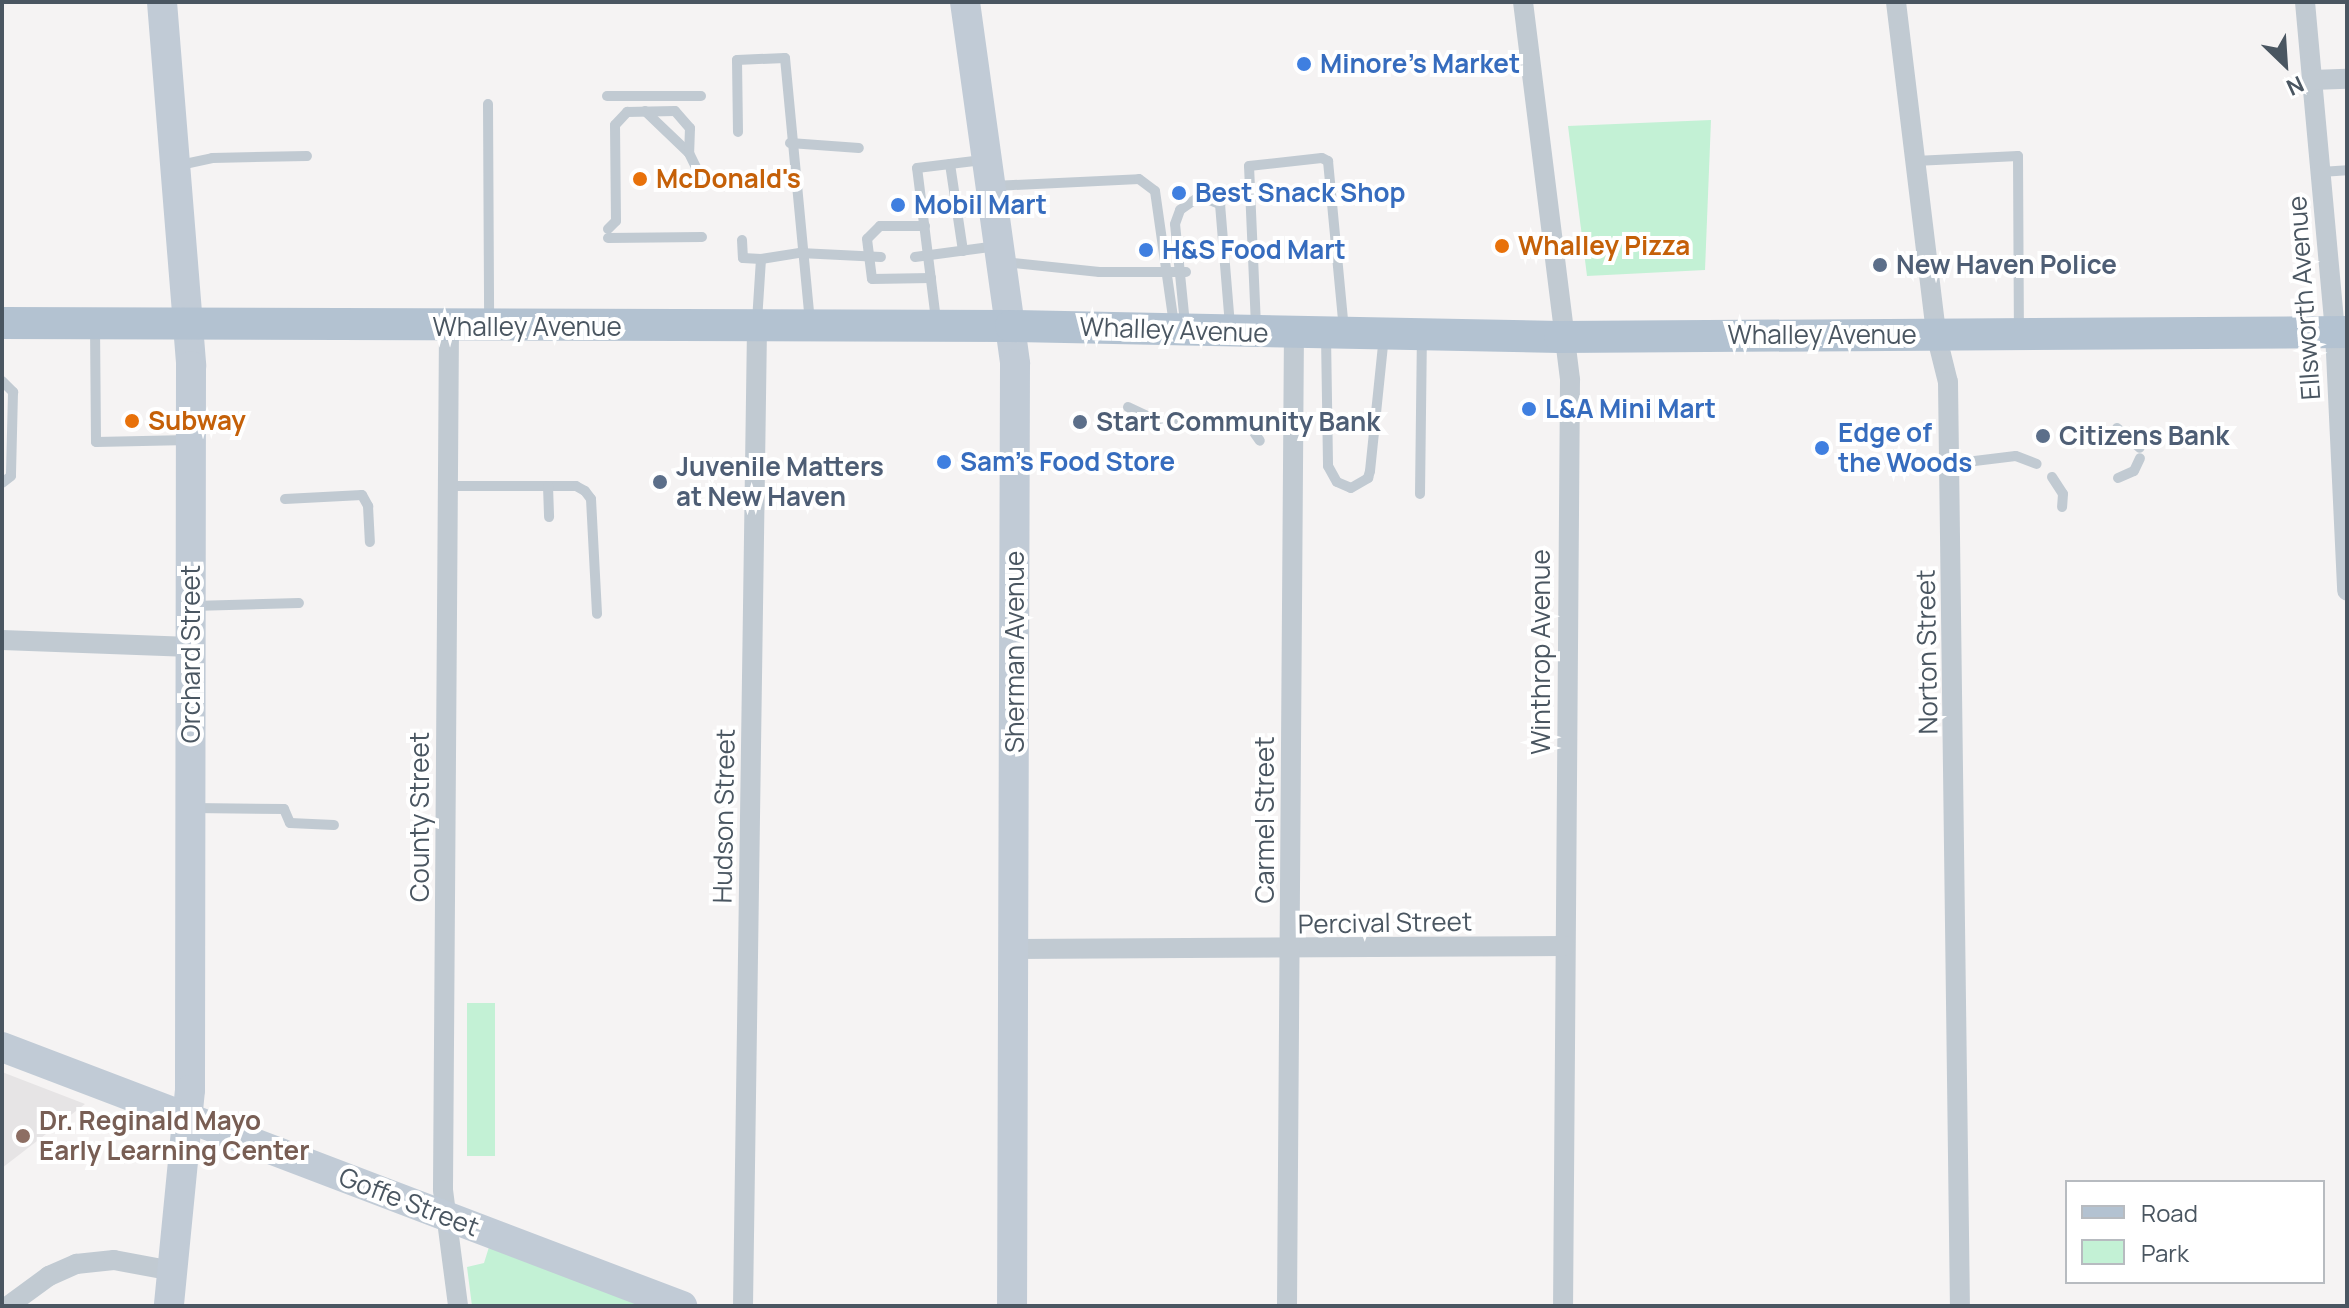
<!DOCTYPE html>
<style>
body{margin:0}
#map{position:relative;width:2349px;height:1308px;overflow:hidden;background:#f5f3f3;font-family:Manrope,sans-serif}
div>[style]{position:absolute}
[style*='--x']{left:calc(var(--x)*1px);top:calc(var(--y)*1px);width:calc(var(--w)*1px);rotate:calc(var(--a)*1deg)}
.education>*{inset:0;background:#e6e4e5}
.green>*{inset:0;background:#c3f1d5;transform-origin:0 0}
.service>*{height:10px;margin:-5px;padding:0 5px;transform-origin:5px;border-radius:5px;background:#c1cad2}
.minor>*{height:20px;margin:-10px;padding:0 10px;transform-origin:10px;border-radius:10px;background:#c1cad2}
.secondary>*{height:30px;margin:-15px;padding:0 15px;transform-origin:15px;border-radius:15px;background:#c1cbd6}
.primary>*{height:32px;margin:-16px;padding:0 16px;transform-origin:16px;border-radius:16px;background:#b3c2d1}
.dots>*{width:22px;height:22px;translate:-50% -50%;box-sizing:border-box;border:4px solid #fff;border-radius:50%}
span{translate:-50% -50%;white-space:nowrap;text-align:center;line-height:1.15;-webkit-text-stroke:8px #fff;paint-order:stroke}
.shop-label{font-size:26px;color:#366cbe;font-weight:700}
.left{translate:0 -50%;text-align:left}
.food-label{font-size:26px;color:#c56008;font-weight:700}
.service-label{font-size:26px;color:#4e5e75;font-weight:700}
.street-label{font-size:26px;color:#4a5661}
.education-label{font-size:26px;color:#785e54;font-weight:700}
.frame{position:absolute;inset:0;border:4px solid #4a5661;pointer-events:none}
.legend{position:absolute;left:2065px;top:1180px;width:260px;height:104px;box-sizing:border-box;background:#fff;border:2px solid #b7bbc0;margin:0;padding:10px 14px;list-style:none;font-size:24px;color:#4a5661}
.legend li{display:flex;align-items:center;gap:16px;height:40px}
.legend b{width:40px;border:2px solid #b7bbc0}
.north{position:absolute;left:2245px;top:24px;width:80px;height:80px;-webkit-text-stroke:6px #fff;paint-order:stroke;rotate:155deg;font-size:22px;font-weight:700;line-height:32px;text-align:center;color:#4a5661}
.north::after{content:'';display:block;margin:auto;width:28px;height:36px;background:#4a5661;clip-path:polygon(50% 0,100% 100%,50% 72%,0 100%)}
</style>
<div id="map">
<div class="education">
<div style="clip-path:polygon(2px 1072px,85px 1104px,2px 1168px)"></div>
</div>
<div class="green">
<div style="clip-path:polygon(1711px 120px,1705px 270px,1587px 276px,1568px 126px)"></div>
<div style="left:467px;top:1003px;width:28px;height:153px"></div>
<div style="clip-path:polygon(489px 1247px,642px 1306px,472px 1306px,467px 1267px,484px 1263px)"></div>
</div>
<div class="service">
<div style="--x:607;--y:96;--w:94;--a:0"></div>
<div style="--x:488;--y:104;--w:217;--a:89.7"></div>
<div style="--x:645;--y:111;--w:61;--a:43.7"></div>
<div style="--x:689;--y:153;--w:28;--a:64"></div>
<div style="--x:738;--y:132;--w:72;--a:-90.8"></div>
<div style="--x:737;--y:60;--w:48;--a:-2.4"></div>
<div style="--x:785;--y:58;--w:264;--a:84.6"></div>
<div style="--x:790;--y:143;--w:69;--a:4.1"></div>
<div style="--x:1915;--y:161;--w:103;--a:-2.8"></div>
<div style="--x:2018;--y:156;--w:176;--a:89.7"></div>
<div style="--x:950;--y:164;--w:88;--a:81.5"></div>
<div style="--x:180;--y:165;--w:33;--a:-12"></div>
<div style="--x:212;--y:158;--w:95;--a:-1.2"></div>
<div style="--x:2321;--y:172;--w:26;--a:-4"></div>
<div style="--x:993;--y:186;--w:146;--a:-2.7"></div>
<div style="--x:1139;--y:179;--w:20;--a:37"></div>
<div style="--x:1155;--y:191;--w:134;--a:81.9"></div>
<div style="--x:925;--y:226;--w:45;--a:180"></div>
<div style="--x:880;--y:226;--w:18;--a:135"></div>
<div style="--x:867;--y:239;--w:40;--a:82.9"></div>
<div style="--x:872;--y:279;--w:59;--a:-1"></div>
<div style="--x:608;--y:229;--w:11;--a:-45"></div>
<div style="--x:616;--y:221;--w:96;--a:-90.6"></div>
<div style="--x:615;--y:125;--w:18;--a:-47"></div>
<div style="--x:627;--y:112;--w:48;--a:-1.2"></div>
<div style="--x:675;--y:111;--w:23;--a:49"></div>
<div style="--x:690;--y:128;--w:25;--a:92"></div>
<div style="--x:608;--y:238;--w:94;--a:-0.6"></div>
<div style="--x:742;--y:240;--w:18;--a:87"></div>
<div style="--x:743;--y:258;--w:18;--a:3"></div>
<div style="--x:915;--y:257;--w:83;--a:-7.6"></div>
<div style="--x:1004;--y:262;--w:96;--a:6"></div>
<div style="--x:1099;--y:272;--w:87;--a:0"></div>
<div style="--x:936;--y:320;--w:153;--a:-97.1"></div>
<div style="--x:917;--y:168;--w:66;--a:-6.9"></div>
<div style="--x:757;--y:321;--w:62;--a:-86.3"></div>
<div style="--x:761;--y:259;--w:39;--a:-9"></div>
<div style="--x:800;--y:253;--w:81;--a:2.8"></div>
<div style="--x:1185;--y:324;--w:100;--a:-95.7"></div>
<div style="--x:1175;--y:224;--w:15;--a:-70"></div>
<div style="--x:1180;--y:210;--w:24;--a:-35"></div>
<div style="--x:1200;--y:196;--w:22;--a:22"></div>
<div style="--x:1220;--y:204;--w:122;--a:85.3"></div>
<div style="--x:95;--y:326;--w:116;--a:89.5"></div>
<div style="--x:96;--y:442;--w:93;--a:-1.2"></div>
<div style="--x:1256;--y:326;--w:160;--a:-92.5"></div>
<div style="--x:1249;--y:166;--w:73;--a:-6.3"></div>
<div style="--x:1322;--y:158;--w:7;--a:27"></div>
<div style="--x:1328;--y:161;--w:170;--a:84.6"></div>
<div style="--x:1326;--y:336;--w:130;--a:89.1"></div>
<div style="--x:1328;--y:466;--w:18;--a:61"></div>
<div style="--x:1337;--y:482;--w:15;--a:23"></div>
<div style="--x:1351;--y:488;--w:20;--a:-30"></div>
<div style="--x:1368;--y:478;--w:7;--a:-74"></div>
<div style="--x:1370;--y:471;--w:136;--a:-84.1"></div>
<div style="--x:2;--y:381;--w:16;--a:45"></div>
<div style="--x:13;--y:392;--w:84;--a:91.4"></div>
<div style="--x:11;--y:476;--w:11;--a:142"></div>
<div style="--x:1128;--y:407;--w:33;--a:25"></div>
<div style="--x:1158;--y:421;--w:88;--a:0"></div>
<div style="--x:1246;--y:421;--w:24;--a:55"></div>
<div style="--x:2117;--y:428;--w:30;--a:41"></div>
<div style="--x:1950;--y:464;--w:66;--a:-6.9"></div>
<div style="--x:2016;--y:456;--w:22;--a:21"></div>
<div style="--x:2052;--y:477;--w:20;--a:57"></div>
<div style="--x:2063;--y:494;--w:13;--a:94"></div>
<div style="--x:2118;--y:478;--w:17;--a:-24"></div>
<div style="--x:2134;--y:471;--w:14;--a:-65"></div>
<div style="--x:448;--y:486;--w:128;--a:0"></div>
<div style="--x:576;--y:486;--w:10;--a:29"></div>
<div style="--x:585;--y:491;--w:10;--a:53"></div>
<div style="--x:591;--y:499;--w:115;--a:87"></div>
<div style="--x:548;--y:486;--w:31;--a:88"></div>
<div style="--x:1420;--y:494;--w:157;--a:-89.3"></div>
<div style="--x:285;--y:499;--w:77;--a:-3"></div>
<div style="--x:362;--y:495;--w:13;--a:61"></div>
<div style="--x:368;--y:506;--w:36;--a:87"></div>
<div style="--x:193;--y:606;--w:106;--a:-1.6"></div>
<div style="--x:193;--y:808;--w:91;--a:0.6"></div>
<div style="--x:284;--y:809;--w:15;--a:67"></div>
<div style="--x:290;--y:823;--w:44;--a:2.6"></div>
</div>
<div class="minor">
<div style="--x:1523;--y:2;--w:381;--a:82.9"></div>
<div style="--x:1570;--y:380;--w:926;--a:90.43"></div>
<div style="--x:1896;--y:2;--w:334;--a:83.1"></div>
<div style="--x:1936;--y:334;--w:49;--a:76"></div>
<div style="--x:1948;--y:382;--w:924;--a:89.26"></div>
<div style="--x:2305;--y:2;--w:331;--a:84.8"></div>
<div style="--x:2335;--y:332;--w:259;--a:87.3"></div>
<div style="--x:2312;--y:80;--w:35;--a:-2"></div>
<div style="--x:449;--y:327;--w:863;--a:90.4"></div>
<div style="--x:443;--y:1190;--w:117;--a:82.6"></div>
<div style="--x:2;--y:640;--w:189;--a:2.1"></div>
<div style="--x:1013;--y:949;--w:552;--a:-0.31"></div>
<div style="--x:8;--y:1306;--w:51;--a:-36.2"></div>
<div style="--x:49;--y:1276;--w:30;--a:-24"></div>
<div style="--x:76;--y:1264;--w:38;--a:-6"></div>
<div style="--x:114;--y:1260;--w:60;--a:10.6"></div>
<div style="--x:743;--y:1306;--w:979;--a:-89.18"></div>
<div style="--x:1287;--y:1306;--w:972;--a:-89.59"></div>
</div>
<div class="secondary">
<div style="--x:162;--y:2;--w:365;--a:85.4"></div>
<div style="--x:191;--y:366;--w:724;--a:90.08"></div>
<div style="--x:190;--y:1090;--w:217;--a:95.6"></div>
<div style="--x:965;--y:2;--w:365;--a:82.1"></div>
<div style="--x:1015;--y:364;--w:942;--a:90.18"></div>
<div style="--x:2;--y:1047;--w:728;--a:20.85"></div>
</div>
<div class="primary">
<div style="--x:2;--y:323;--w:1009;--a:0.17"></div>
<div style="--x:1011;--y:326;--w:549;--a:1.15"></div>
<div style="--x:1560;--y:337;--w:787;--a:-0.36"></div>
</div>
<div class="dots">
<div style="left:1304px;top:64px;background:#3f7fe0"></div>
<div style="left:640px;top:179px;background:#e8710a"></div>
<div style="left:1179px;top:193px;background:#3f7fe0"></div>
<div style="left:898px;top:205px;background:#3f7fe0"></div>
<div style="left:1502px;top:246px;background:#e8710a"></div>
<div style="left:1146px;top:250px;background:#3f7fe0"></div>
<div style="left:1880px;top:265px;background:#5c6f8a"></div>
<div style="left:1529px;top:409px;background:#3f7fe0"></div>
<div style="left:132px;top:421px;background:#e8710a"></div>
<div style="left:1080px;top:422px;background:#5c6f8a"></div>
<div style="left:2043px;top:436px;background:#5c6f8a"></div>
<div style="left:1822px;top:448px;background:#3f7fe0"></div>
<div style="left:944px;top:462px;background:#3f7fe0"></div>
<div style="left:660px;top:482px;background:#5c6f8a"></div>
<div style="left:23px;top:1136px;background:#8d6e63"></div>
</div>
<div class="shop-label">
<span class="left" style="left:1320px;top:64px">Minore's Market</span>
<span class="left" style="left:1195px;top:193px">Best Snack Shop</span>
<span class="left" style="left:914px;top:205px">Mobil Mart</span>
<span class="left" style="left:1162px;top:250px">H&amp;S Food Mart</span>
<span class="left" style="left:1545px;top:409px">L&amp;A Mini Mart</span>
<span class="left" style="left:1838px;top:448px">Edge of<br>the Woods</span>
<span class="left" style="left:960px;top:462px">Sam's Food Store</span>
</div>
<div class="food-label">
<span class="left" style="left:656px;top:179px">McDonald's</span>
<span class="left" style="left:1518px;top:246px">Whalley Pizza</span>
<span class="left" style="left:148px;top:421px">Subway</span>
</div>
<div class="service-label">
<span class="left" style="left:1896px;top:265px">New Haven Police</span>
<span class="left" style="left:1096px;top:422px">Start Community Bank</span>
<span class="left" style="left:2059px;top:436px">Citizens Bank</span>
<span class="left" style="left:676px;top:482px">Juvenile Matters<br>at New Haven</span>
</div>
<div class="street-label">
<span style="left:2304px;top:298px;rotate:-94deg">Ellsworth Avenue</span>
<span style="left:527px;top:327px">Whalley Avenue</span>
<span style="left:1174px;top:330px;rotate:2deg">Whalley Avenue</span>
<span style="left:1822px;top:335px">Whalley Avenue</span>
<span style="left:1015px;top:652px;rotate:-90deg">Sherman Avenue</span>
<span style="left:1541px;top:652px;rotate:-90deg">Winthrop Avenue</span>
<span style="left:1927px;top:652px;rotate:-91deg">Norton Street</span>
<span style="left:191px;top:654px;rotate:-90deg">Orchard Street</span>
<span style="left:724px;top:816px;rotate:-89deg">Hudson Street</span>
<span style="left:420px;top:817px;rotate:-90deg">County Street</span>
<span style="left:1265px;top:820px;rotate:-90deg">Carmel Street</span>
<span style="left:1385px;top:923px;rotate:-1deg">Percival Street</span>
<span style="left:409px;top:1202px;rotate:21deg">Goffe Street</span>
</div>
<div class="education-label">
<span class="left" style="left:39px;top:1136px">Dr. Reginald Mayo<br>Early Learning Center</span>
</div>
<div class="frame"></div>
<ul class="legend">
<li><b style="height:10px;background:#b3c2d1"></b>Road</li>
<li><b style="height:22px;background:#c3f1d5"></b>Park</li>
</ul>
<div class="north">N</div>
</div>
